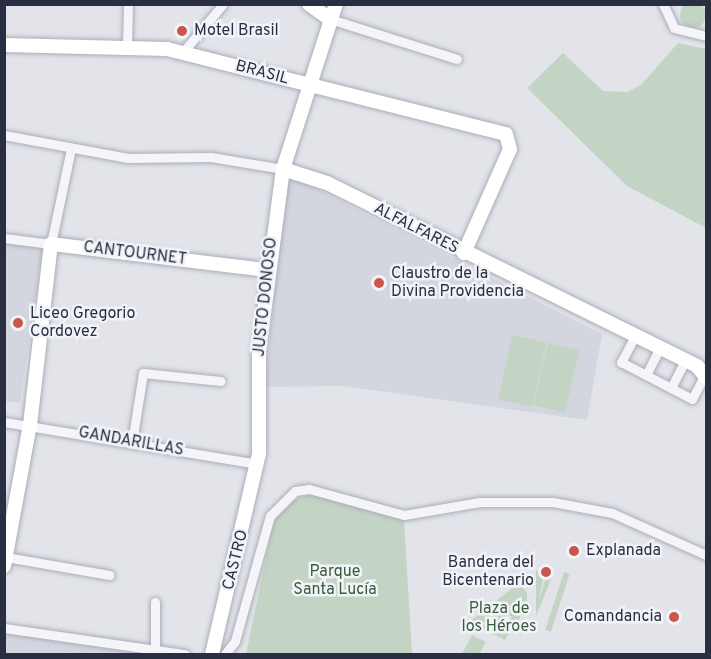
<!DOCTYPE html>
<meta charset="utf-8">
<style>
body{margin:0}
#map{position:relative;width:711px;height:659px;overflow:hidden;background:#e2e4ea;font-family:Overpass,sans-serif}
div>[style]{position:absolute}
[style*='--x']{left:calc(var(--x)*1px);top:calc(var(--y)*1px);width:calc(var(--w)*1px);rotate:calc(var(--a)*1deg)}
.built>*{inset:0;background:#d4d6df}
.green>*{inset:0;background:#c4d4c4;transform-origin:0 0}
.round{border-radius:50%}
.roads{filter:drop-shadow(0 0 2px #abadb8) drop-shadow(0 0 2px #abadb8)}
.street>*{height:9px;margin:-4.5px;padding:0 4.5px;transform-origin:4.5px;border-radius:4.5px;background:#f5f5f9}
.secondary>*{height:14px;margin:-7px;padding:0 7px;transform-origin:7px;border-radius:7px;background:#fff}
.dots>*{width:16px;height:16px;translate:-50% -50%;box-sizing:border-box;border:3px solid #f2f3f8;border-radius:50%}
span{translate:-50% -50%;white-space:nowrap;text-align:center;line-height:1.15;-webkit-text-stroke:5px #f2f3f8;paint-order:stroke}
.poi-label{font-size:16px;color:#2a2e42}
.left{translate:0 -50%;text-align:left}
.right{translate:-100% -50%;text-align:right}
.street-label{font-size:16px;color:#2a2e42}
.park-label{font-size:16px;color:#385d3a}
.frame{position:absolute;inset:0;border:6px solid #2a2e42;pointer-events:none}
</style>
<div id="map">
<div class="built">
<div style="clip-path:polygon(287px 174px,602px 334px,587px 420px,343px 386px,265px 387px)"></div>
<div style="clip-path:polygon(5px 241px,43px 246px,20px 403px,5px 401px)"></div>
<div style="clip-path:polygon(5px 633px,151px 652px,5px 654px)"></div>
</div>
<div class="green">
<div class="round" style="left:680px;top:2px;width:26px;height:26px"></div>
<div style="clip-path:polygon(678px 43px,706px 49px,706px 228px,627px 186px,527px 88px,563px 53px,603px 91px,627px 92px,641px 85px)"></div>
<div style="left:512px;top:335px;width:35px;height:66px;rotate:12deg"></div>
<div style="left:548px;top:343px;width:32px;height:64px;rotate:13deg"></div>
<div style="clip-path:polygon(309px 494px,404px 520px,412px 654px,246px 654px,274px 518px,284px 504px)"></div>
<div style="clip-path:polygon(536px 569px,543px 579px,539px 602px,545px 579px,552px 577px,536px 616px)"></div>
<div style="left:564px;top:572px;width:6px;height:61px;rotate:18deg"></div>
<div style="clip-path:polygon(519px 583px,527px 593px,527px 607px,505px 640px,469px 622px)"></div>
<div style="clip-path:polygon(472px 635px,486px 642px,479px 654px,462px 654px)"></div>
</div>
<div class="roads">
<div class="street">
<div style="--x:663;--y:4;--w:26;--a:65"></div>
<div style="--x:674;--y:28;--w:33;--a:14"></div>
<div style="--x:330;--y:19;--w:133;--a:17.5"></div>
<div style="--x:127;--y:45;--w:41;--a:-88.6"></div>
<div style="--x:183;--y:52;--w:62;--a:-50.2"></div>
<div style="--x:4;--y:135;--w:126;--a:10.5"></div>
<div style="--x:128;--y:158;--w:83;--a:-0.7"></div>
<div style="--x:211;--y:157;--w:73;--a:9.5"></div>
<div style="--x:4;--y:238;--w:47;--a:7.3"></div>
<div style="--x:51;--y:244;--w:98;--a:-78.2"></div>
<div style="--x:635;--y:336;--w:30;--a:118"></div>
<div style="--x:621;--y:362;--w:80;--a:27.5"></div>
<div style="--x:692;--y:399;--w:27;--a:-62"></div>
<div style="--x:646;--y:375;--w:30;--a:-63"></div>
<div style="--x:671;--y:388;--w:31;--a:-63"></div>
<div style="--x:4;--y:422;--w:256;--a:9.4"></div>
<div style="--x:132;--y:442;--w:70;--a:-80.9"></div>
<div style="--x:143;--y:373;--w:78;--a:5.9"></div>
<div style="--x:6;--y:557;--w:105;--a:9.9"></div>
<div style="--x:155;--y:602;--w:52;--a:90"></div>
<div style="--x:4;--y:628;--w:183;--a:8.2"></div>
<div style="--x:225;--y:654;--w:16;--a:-52"></div>
<div style="--x:235;--y:641;--w:130;--a:-74.4"></div>
<div style="--x:270;--y:516;--w:35;--a:-45"></div>
<div style="--x:295;--y:491;--w:14;--a:-8"></div>
<div style="--x:309;--y:489;--w:98;--a:15.3"></div>
<div style="--x:404;--y:515;--w:77;--a:-9.7"></div>
<div style="--x:480;--y:502;--w:73;--a:0"></div>
<div style="--x:553;--y:502;--w:60;--a:10.6"></div>
<div style="--x:612;--y:513;--w:103;--a:24.1"></div>
</div>
<div class="secondary">
<div style="--x:309;--y:4;--w:26;--a:36"></div>
<div style="--x:4;--y:45;--w:163;--a:1.4"></div>
<div style="--x:167;--y:49;--w:349;--a:14.1"></div>
<div style="--x:506;--y:134;--w:16;--a:75"></div>
<div style="--x:510;--y:149;--w:114;--a:113.9"></div>
<div style="--x:283;--y:169;--w:46;--a:17.7"></div>
<div style="--x:327;--y:183;--w:413;--a:26.3"></div>
<div style="--x:697;--y:366;--w:14;--a:51"></div>
<div style="--x:4;--y:566;--w:143;--a:-79.6"></div>
<div style="--x:30;--y:425;--w:182;--a:-83.4"></div>
<div style="--x:51;--y:244;--w:217;--a:6.9"></div>
<div style="--x:212;--y:654;--w:205;--a:-76.8"></div>
<div style="--x:259;--y:454;--w:103;--a:-90"></div>
<div style="--x:259;--y:351;--w:184;--a:-82.5"></div>
<div style="--x:283;--y:169;--w:173;--a:-72.2"></div>
</div>
</div>
<div class="dots">
<div style="left:182px;top:31px;background:#cc554b"></div>
<div style="left:379px;top:283px;background:#cc554b"></div>
<div style="left:18px;top:323px;background:#cc554b"></div>
<div style="left:574px;top:551px;background:#cc554b"></div>
<div style="left:546px;top:572px;background:#cc554b"></div>
<div style="left:674px;top:617px;background:#cc554b"></div>
</div>
<div class="poi-label">
<span class="left" style="left:194px;top:31px">Motel Brasil</span>
<span class="left" style="left:391px;top:283px">Claustro de la<br>Divina Providencia</span>
<span class="left" style="left:30px;top:323px">Liceo Gregorio<br>Cordovez</span>
<span class="left" style="left:586px;top:551px">Explanada</span>
<span class="right" style="left:534px;top:572px">Bandera del<br>Bicentenario</span>
<span class="right" style="left:662px;top:617px">Comandancia</span>
</div>
<div class="street-label">
<span style="left:262px;top:73px;rotate:15deg">BRASIL</span>
<span style="left:416px;top:229px;rotate:27deg">ALFALFARES</span>
<span style="left:135px;top:254px;rotate:7deg">CANTOURNET</span>
<span style="left:266px;top:297px;rotate:-84deg">JUSTO DONOSO</span>
<span style="left:131px;top:442px;rotate:10deg">GANDARILLAS</span>
<span style="left:236px;top:560px;rotate:-76deg">CASTRO</span>
</div>
<div class="park-label">
<span style="left:335px;top:581px">Parque<br>Santa Lucía</span>
<span style="left:499px;top:618px">Plaza de<br>los Héroes</span>
</div>
<div class="frame"></div>
</div>
